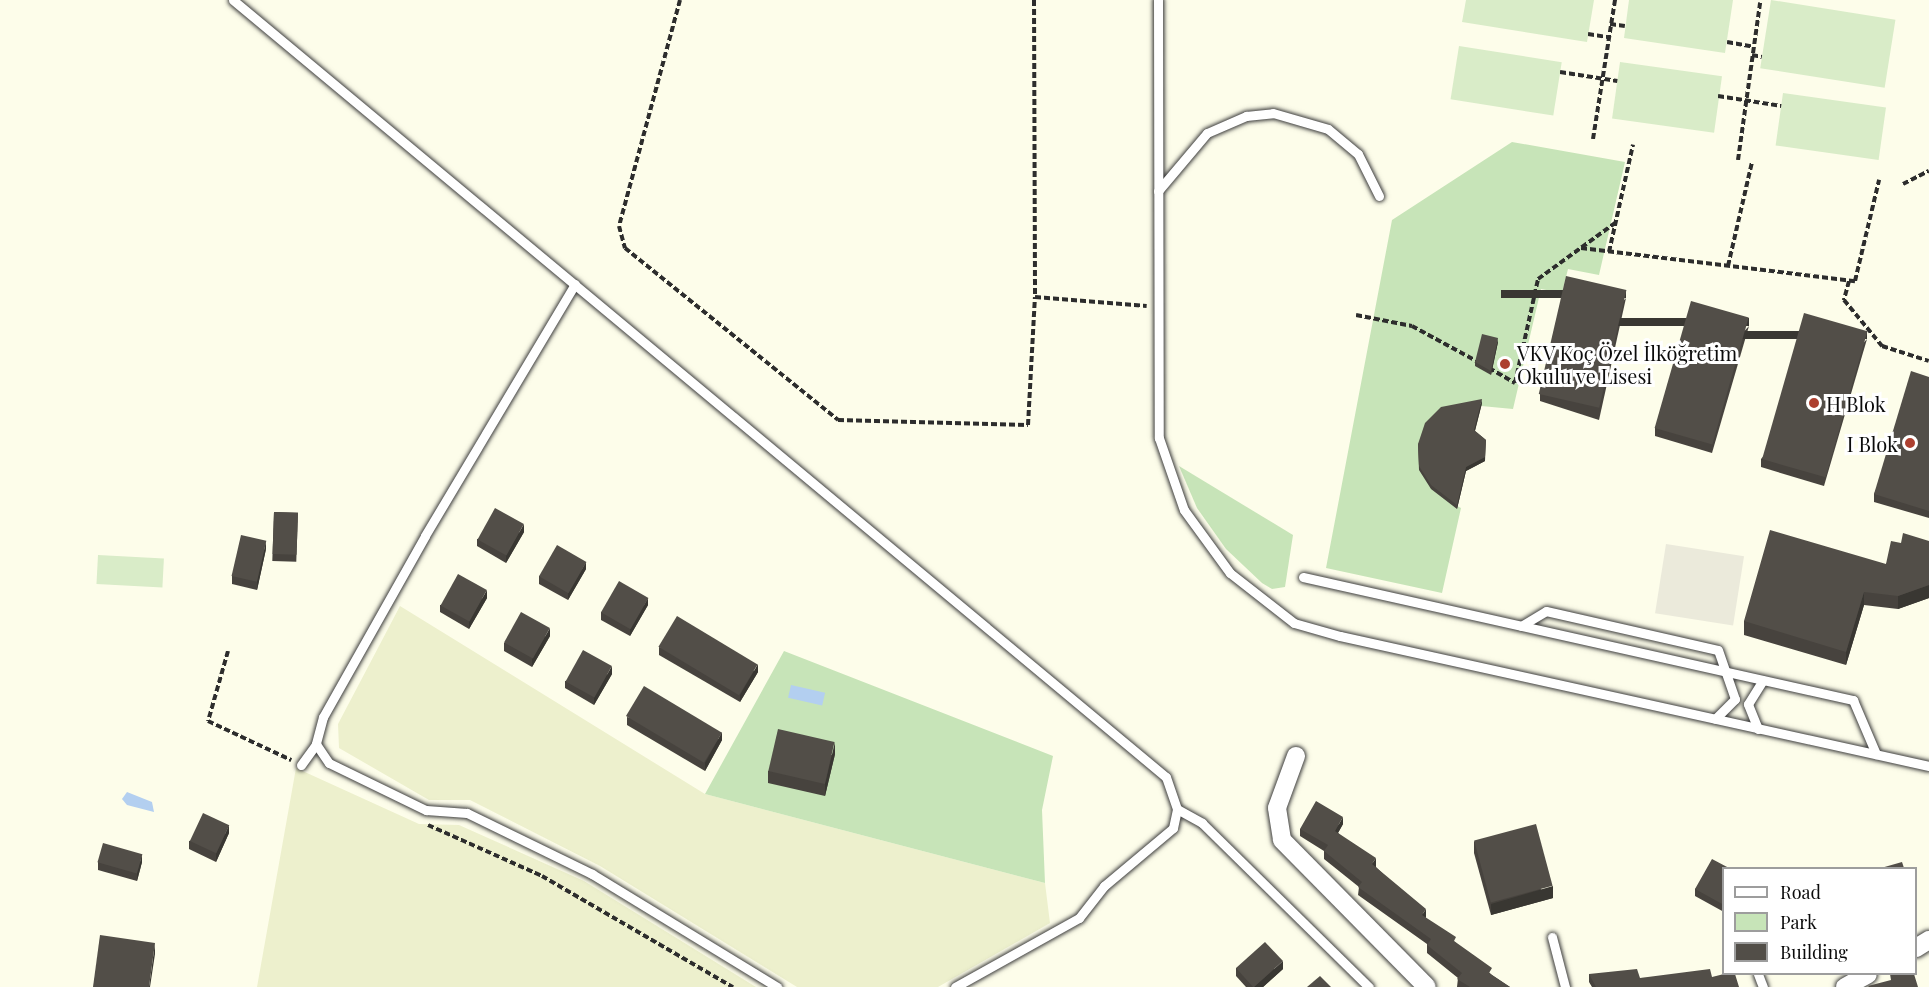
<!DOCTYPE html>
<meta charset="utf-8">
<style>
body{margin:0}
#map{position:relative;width:1929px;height:987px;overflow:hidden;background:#fdfdea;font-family:"Playfair Display",serif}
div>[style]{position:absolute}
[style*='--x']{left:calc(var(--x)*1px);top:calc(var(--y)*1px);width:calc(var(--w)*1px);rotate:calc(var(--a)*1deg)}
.farmland>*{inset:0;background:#edf0cd}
.green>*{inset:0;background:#c7e4b8}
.pitch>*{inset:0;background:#d9ecc8;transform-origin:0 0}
.plaza>*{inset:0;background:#ebeadb;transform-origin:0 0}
.water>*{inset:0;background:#b3cff0;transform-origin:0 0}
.path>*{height:4px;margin-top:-2px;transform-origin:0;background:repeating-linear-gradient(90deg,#2d2d2d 0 6px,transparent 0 9px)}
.roads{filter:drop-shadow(0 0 2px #3e3e3e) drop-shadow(0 0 2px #3e3e3e)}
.service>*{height:9px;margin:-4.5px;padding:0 4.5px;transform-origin:4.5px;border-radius:4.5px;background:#fff}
.minor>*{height:18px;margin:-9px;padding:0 9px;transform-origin:9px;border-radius:9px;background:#fff}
.wall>*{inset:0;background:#47433e;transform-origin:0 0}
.shaded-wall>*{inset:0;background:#393732;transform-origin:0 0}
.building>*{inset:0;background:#524e48;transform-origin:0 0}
.dots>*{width:16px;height:16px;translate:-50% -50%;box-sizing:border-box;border:3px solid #fff;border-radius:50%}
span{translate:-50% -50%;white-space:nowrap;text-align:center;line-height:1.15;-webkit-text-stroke:6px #fff;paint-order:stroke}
.poi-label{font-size:20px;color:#0b0b0b}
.left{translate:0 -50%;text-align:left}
.right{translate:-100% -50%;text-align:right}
.legend{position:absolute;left:1722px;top:867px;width:195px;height:108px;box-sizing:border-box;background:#fff;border:2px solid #9d9d9d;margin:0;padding:8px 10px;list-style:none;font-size:18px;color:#0b0b0b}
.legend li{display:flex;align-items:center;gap:12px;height:30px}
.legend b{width:30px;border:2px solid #9d9d9d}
</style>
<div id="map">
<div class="farmland">
<div style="clip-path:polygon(400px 606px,705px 794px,1045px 883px,1050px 923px,938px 987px,797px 987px,600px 866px,470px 800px,429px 800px,339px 748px,338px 724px)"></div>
<div style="clip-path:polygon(296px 768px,419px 824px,459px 825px,584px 881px,756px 987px,257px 987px)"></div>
</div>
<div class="green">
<div style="clip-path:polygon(1512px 142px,1625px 162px,1599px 275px,1568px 269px,1562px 293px,1541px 289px,1513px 409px,1460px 404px,1449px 502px,1461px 508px,1442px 593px,1326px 568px,1392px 220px)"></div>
<div style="clip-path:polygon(1179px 466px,1293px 535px,1285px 587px,1272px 589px,1262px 583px,1226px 549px,1197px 508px)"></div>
<div style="clip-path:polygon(784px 651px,1053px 756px,1042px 810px,1045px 883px,705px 794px)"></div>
</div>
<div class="pitch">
<div style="clip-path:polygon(1466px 0,1594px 0,1587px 42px,1462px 22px)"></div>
<div style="clip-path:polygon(1629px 0,1733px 0,1725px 53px,1624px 38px)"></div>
<div style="left:1771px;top:0;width:126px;height:69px;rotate:9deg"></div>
<div style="left:1459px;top:46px;width:104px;height:54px;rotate:9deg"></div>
<div style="left:1620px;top:62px;width:103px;height:57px;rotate:8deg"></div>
<div style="left:1783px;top:93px;width:104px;height:53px;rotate:8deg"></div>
<div style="left:98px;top:555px;width:66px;height:29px;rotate:3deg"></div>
</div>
<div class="plaza">
<div style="left:1666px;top:544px;width:79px;height:70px;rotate:9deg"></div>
</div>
<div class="water">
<div style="left:791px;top:685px;width:35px;height:13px;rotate:13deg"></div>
<div style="clip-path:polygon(127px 792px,152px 802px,154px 812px,127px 805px,122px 799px)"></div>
</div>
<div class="path">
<div style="--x:680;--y:0;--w:234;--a:105.1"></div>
<div style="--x:619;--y:226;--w:23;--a:75"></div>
<div style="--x:625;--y:248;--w:274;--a:38.9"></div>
<div style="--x:838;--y:420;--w:190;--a:1.5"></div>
<div style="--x:1028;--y:425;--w:128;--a:-86.9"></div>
<div style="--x:1035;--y:297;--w:112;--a:4.6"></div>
<div style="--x:1034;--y:0;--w:297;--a:89.8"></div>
<div style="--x:1610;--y:24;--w:15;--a:8"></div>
<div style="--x:1588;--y:34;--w:20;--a:9"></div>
<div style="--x:1727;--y:42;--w:27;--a:10"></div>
<div style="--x:1752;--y:55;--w:10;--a:11"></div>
<div style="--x:1560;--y:72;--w:58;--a:9"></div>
<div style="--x:1718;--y:96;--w:64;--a:9"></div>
<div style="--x:1593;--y:139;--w:141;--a:-81"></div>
<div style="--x:1738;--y:160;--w:159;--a:-82"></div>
<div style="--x:1903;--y:184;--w:29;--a:-27"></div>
<div style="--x:1581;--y:248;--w:276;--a:6.9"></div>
<div style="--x:1855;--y:281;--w:104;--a:-76.6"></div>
<div style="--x:1609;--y:252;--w:110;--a:-77.4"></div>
<div style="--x:1728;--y:266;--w:107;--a:-77"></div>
<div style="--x:1849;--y:281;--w:20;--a:105"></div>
<div style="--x:1844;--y:300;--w:60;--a:50.4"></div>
<div style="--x:1882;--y:346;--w:49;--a:17.7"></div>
<div style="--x:1356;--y:315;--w:57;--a:11.1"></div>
<div style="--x:1412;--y:326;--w:77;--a:28.6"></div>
<div style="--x:1489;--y:368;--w:30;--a:30"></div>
<div style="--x:1515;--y:383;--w:107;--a:-77.5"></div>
<div style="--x:1538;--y:279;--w:95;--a:-36"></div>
<div style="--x:228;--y:651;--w:73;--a:105.9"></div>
<div style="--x:208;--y:721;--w:92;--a:25.2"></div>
<div style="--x:428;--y:825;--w:125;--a:24.1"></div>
<div style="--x:542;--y:876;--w:221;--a:30.2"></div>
</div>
<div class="roads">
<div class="service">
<div style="--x:233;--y:0;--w:1214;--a:39.79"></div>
<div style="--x:1166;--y:777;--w:34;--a:71"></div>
<div style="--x:1177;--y:809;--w:29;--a:29"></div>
<div style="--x:1202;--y:823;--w:234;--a:44.5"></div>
<div style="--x:1158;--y:0;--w:438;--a:89.9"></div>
<div style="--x:1159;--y:438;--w:76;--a:70.9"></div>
<div style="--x:1184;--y:510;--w:78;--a:53.9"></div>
<div style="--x:1230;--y:573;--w:81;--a:38"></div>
<div style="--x:1294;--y:623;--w:48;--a:15.8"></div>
<div style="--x:1340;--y:636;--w:603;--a:12.45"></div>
<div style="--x:1158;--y:191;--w:76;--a:-49.8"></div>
<div style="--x:1207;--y:133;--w:43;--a:-23.6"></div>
<div style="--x:1246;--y:116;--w:27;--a:-6"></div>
<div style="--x:1273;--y:113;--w:57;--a:16.2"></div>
<div style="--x:1328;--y:129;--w:39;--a:40"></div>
<div style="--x:1358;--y:154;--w:47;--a:63.4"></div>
<div style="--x:575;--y:284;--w:293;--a:120.8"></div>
<div style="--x:425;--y:536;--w:208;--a:119.4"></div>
<div style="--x:323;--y:717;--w:28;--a:105"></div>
<div style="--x:316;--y:744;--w:23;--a:56"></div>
<div style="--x:329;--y:763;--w:108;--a:25.9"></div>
<div style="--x:426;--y:810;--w:41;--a:4.2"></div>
<div style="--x:467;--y:813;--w:139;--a:26"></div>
<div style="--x:592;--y:874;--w:217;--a:31.4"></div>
<div style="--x:1303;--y:577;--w:564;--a:12.61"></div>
<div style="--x:1853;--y:700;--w:59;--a:66.9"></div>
<div style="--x:1521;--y:626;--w:29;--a:-31"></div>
<div style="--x:1546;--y:611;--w:176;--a:12.8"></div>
<div style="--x:1718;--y:650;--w:52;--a:70.9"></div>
<div style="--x:1735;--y:699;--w:28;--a:135"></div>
<div style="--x:1758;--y:729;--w:27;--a:-112"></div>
<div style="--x:1748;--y:704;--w:28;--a:-58"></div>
<div style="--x:301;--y:765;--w:26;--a:-54"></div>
<div style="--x:1552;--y:937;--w:52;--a:75.4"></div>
<div style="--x:1758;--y:974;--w:14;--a:69"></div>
<div style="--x:955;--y:987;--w:142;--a:-29.1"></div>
<div style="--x:1079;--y:918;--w:41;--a:-52"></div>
<div style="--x:1104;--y:886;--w:90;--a:-40"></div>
<div style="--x:1173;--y:828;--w:19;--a:-78"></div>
</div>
<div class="minor">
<div style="--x:1296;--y:756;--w:55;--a:110.1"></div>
<div style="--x:1277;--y:808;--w:32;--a:81"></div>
<div style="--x:1282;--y:840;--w:206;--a:45.4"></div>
<div style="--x:1916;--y:948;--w:15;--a:-32"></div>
<div style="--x:1845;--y:987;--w:26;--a:-29"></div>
</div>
</div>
<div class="wall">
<div style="clip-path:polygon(1626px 298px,1599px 420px,1540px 401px,1540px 394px)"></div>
<div style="clip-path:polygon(1749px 326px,1712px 453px,1655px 436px,1655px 428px)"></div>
<div style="clip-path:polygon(1867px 339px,1824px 486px,1761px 467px,1761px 459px)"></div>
<div style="clip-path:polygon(1498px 342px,1491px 375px,1475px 366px,1475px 362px)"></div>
<div style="clip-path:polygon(1929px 377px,1929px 518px,1874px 502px,1874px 494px)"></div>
<div style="clip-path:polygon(1482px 403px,1475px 431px,1486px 440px,1485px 461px,1466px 471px,1457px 509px,1431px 489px,1419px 470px,1418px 444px)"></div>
<div style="left:274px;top:512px;width:24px;height:49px;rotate:2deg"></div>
<div style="clip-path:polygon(524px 532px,506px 563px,477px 546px,477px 539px)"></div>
<div style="clip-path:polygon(1929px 541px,1929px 598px,1898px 609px,1864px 605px,1846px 665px,1744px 635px,1744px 621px,1886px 564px,1901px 543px)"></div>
<div style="clip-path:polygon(266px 549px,257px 590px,232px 584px,232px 576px)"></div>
<div style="clip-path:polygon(586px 569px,568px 600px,539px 584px,539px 576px)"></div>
<div style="clip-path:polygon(487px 598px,469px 629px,440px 612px,440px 605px)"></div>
<div style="clip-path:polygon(648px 605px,630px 636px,601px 620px,601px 612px)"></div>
<div style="clip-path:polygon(550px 636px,532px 667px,504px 651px,504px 643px)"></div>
<div style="clip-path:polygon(659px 647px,758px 672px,740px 702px,659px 655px)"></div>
<div style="clip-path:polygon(612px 674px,594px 705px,565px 688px,565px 681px)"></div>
<div style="clip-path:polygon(627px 717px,722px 740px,705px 771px,627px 725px)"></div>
<div style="clip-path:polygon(835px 754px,825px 796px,768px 783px,768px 771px)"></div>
<div style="clip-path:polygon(1343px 824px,1338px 833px,1376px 866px,1376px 867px,1426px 917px,1425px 918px,1456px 943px,1492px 975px,1510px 987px,1457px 987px,1458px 978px,1427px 953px,1427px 944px,1358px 895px,1359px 887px,1324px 859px,1324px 851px,1300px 836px,1300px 829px)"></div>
<div style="clip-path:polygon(229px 833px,216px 862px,189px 849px,189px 841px)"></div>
<div style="clip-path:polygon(1474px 841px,1553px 898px,1491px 915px,1474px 853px)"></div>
<div style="clip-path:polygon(98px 862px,142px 862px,137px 881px,98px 870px)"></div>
<div style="clip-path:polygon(1724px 868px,1724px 912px,1695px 896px,1695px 889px)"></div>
<div style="clip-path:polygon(1236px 968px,1283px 969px,1263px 987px,1246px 987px,1236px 976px)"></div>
<div style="clip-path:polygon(1589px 974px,1640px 978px,1712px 977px,1739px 987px,1592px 987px,1589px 982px)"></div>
</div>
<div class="shaded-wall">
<div style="left:1626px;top:290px;width:8px;height:125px;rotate:90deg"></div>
<div style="left:1749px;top:318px;width:8px;height:132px;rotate:90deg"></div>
<div style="left:1867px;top:331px;width:8px;height:153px;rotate:90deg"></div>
<div style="clip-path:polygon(1498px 338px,1498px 342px,1491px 375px,1491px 371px)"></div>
<div style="clip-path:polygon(1482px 399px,1482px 403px,1474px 434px,1474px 430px)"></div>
<div style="clip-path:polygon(1485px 457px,1485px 461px,1466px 471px,1457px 509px,1457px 505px,1466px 467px)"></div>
<div style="clip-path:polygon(524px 524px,524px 532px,506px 563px,506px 555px)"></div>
<div style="clip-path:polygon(266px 541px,266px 549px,257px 590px,257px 582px)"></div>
<div style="clip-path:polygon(586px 562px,586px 569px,568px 600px,568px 593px)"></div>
<div style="clip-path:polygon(1929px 585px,1929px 598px,1898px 609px,1898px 596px)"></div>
<div style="clip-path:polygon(487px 590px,487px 598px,469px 629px,469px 621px)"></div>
<div style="clip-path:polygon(1864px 592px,1864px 605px,1846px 665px,1846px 652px)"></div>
<div style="clip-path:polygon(648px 598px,648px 605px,630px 636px,630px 629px)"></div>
<div style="clip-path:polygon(550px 628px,550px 636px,532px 667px,532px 659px)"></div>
<div style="clip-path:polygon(758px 664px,758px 672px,740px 702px,740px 695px)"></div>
<div style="clip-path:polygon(612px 666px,612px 674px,594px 705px,594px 697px)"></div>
<div style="clip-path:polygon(722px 732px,722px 740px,705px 771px,705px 763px)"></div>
<div style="clip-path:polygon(835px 742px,835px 754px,825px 796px,825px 784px)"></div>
<div style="clip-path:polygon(1343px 817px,1343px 824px,1335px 838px,1335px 831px)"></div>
<div style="clip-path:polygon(229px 825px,229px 833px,216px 862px,216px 854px)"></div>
<div style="clip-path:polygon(142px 854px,142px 862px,137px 881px,137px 873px)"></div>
<div style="clip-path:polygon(1376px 858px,1376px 866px,1372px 872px,1372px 864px)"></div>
<div style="clip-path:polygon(1553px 886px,1553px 898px,1491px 915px,1491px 904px)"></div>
<div style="clip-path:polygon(1426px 909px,1426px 917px,1422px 923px,1422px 915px)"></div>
<div style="clip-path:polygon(155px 943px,155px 954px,150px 987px,149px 987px)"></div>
<div style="clip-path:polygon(1283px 961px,1283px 969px,1263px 987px,1254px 987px)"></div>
</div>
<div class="building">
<div style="left:1566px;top:276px;width:62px;height:121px;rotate:13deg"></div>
<div style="left:1691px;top:301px;width:60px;height:132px;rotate:16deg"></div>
<div style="left:1804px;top:313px;width:66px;height:152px;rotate:16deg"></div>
<div style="clip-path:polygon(1482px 334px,1498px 338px,1491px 371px,1475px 362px)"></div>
<div style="clip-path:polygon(1911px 371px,1929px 377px,1929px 511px,1874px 494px)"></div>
<div style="clip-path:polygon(1482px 399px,1474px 430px,1486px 440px,1485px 457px,1466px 467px,1457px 505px,1431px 485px,1419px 466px,1418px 444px,1425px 423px,1441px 407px)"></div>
<div style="left:495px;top:508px;width:33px;height:36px;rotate:29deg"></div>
<div style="left:274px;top:512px;width:24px;height:42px;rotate:2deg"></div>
<div style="clip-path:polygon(1770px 530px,1886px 564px,1891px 541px,1901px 543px,1903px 533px,1929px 541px,1929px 585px,1898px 596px,1864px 592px,1846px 652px,1744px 621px)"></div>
<div style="left:241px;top:535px;width:26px;height:42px;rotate:13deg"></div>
<div style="left:557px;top:545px;width:34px;height:36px;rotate:30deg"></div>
<div style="left:458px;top:574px;width:33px;height:36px;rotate:29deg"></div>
<div style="left:619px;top:581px;width:34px;height:36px;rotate:30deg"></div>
<div style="left:521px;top:612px;width:33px;height:35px;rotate:29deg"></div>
<div style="left:677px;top:616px;width:94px;height:36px;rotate:31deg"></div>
<div style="left:583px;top:650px;width:33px;height:36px;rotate:29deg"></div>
<div style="left:644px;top:686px;width:91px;height:35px;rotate:31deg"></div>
<div style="left:778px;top:729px;width:58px;height:43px;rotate:13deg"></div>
<div style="clip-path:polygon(1316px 801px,1343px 817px,1335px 831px,1376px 858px,1372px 864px,1426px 909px,1422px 915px,1456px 937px,1454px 941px,1492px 968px,1489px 973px,1510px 987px,1470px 987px,1457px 979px,1462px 973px,1427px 945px,1431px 939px,1358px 887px,1362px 882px,1324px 851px,1328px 845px,1300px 829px)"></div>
<div style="left:203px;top:813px;width:29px;height:31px;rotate:25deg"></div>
<div style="left:1536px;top:824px;width:64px;height:64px;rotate:75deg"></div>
<div style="left:103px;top:843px;width:41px;height:20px;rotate:16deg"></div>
<div style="clip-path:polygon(1712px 859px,1729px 868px,1724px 868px,1724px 905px,1695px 889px)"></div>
<div style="clip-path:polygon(1902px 862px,1904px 868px,1881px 868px)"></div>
<div style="clip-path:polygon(100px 935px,155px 943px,149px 987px,93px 987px)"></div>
<div style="clip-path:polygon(1265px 942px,1283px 961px,1254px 987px,1253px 987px,1236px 968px)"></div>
<div style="clip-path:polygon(1637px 969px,1640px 978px,1710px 969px,1712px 977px,1724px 974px,1735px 974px,1739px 987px,1596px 987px,1589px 974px)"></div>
<div style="clip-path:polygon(1890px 974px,1914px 974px,1918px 987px,1869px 987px,1868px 986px,1891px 980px)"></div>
<div style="clip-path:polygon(1320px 976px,1331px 987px,1307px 987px)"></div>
</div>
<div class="dots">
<div style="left:1505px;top:364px;background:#ad4030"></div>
<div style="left:1814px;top:403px;background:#ad4030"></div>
<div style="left:1910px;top:443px;background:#ad4030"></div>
</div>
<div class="poi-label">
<span class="left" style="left:1517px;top:364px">VKV Koç Özel İlköğretim<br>Okulu ve Lisesi</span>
<span class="left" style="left:1826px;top:403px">H Blok</span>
<span class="right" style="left:1898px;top:443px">I Blok</span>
</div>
<ul class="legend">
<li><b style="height:8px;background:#fff"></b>Road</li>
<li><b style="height:16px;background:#c7e4b8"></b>Park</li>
<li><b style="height:16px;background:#524e48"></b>Building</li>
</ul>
</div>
